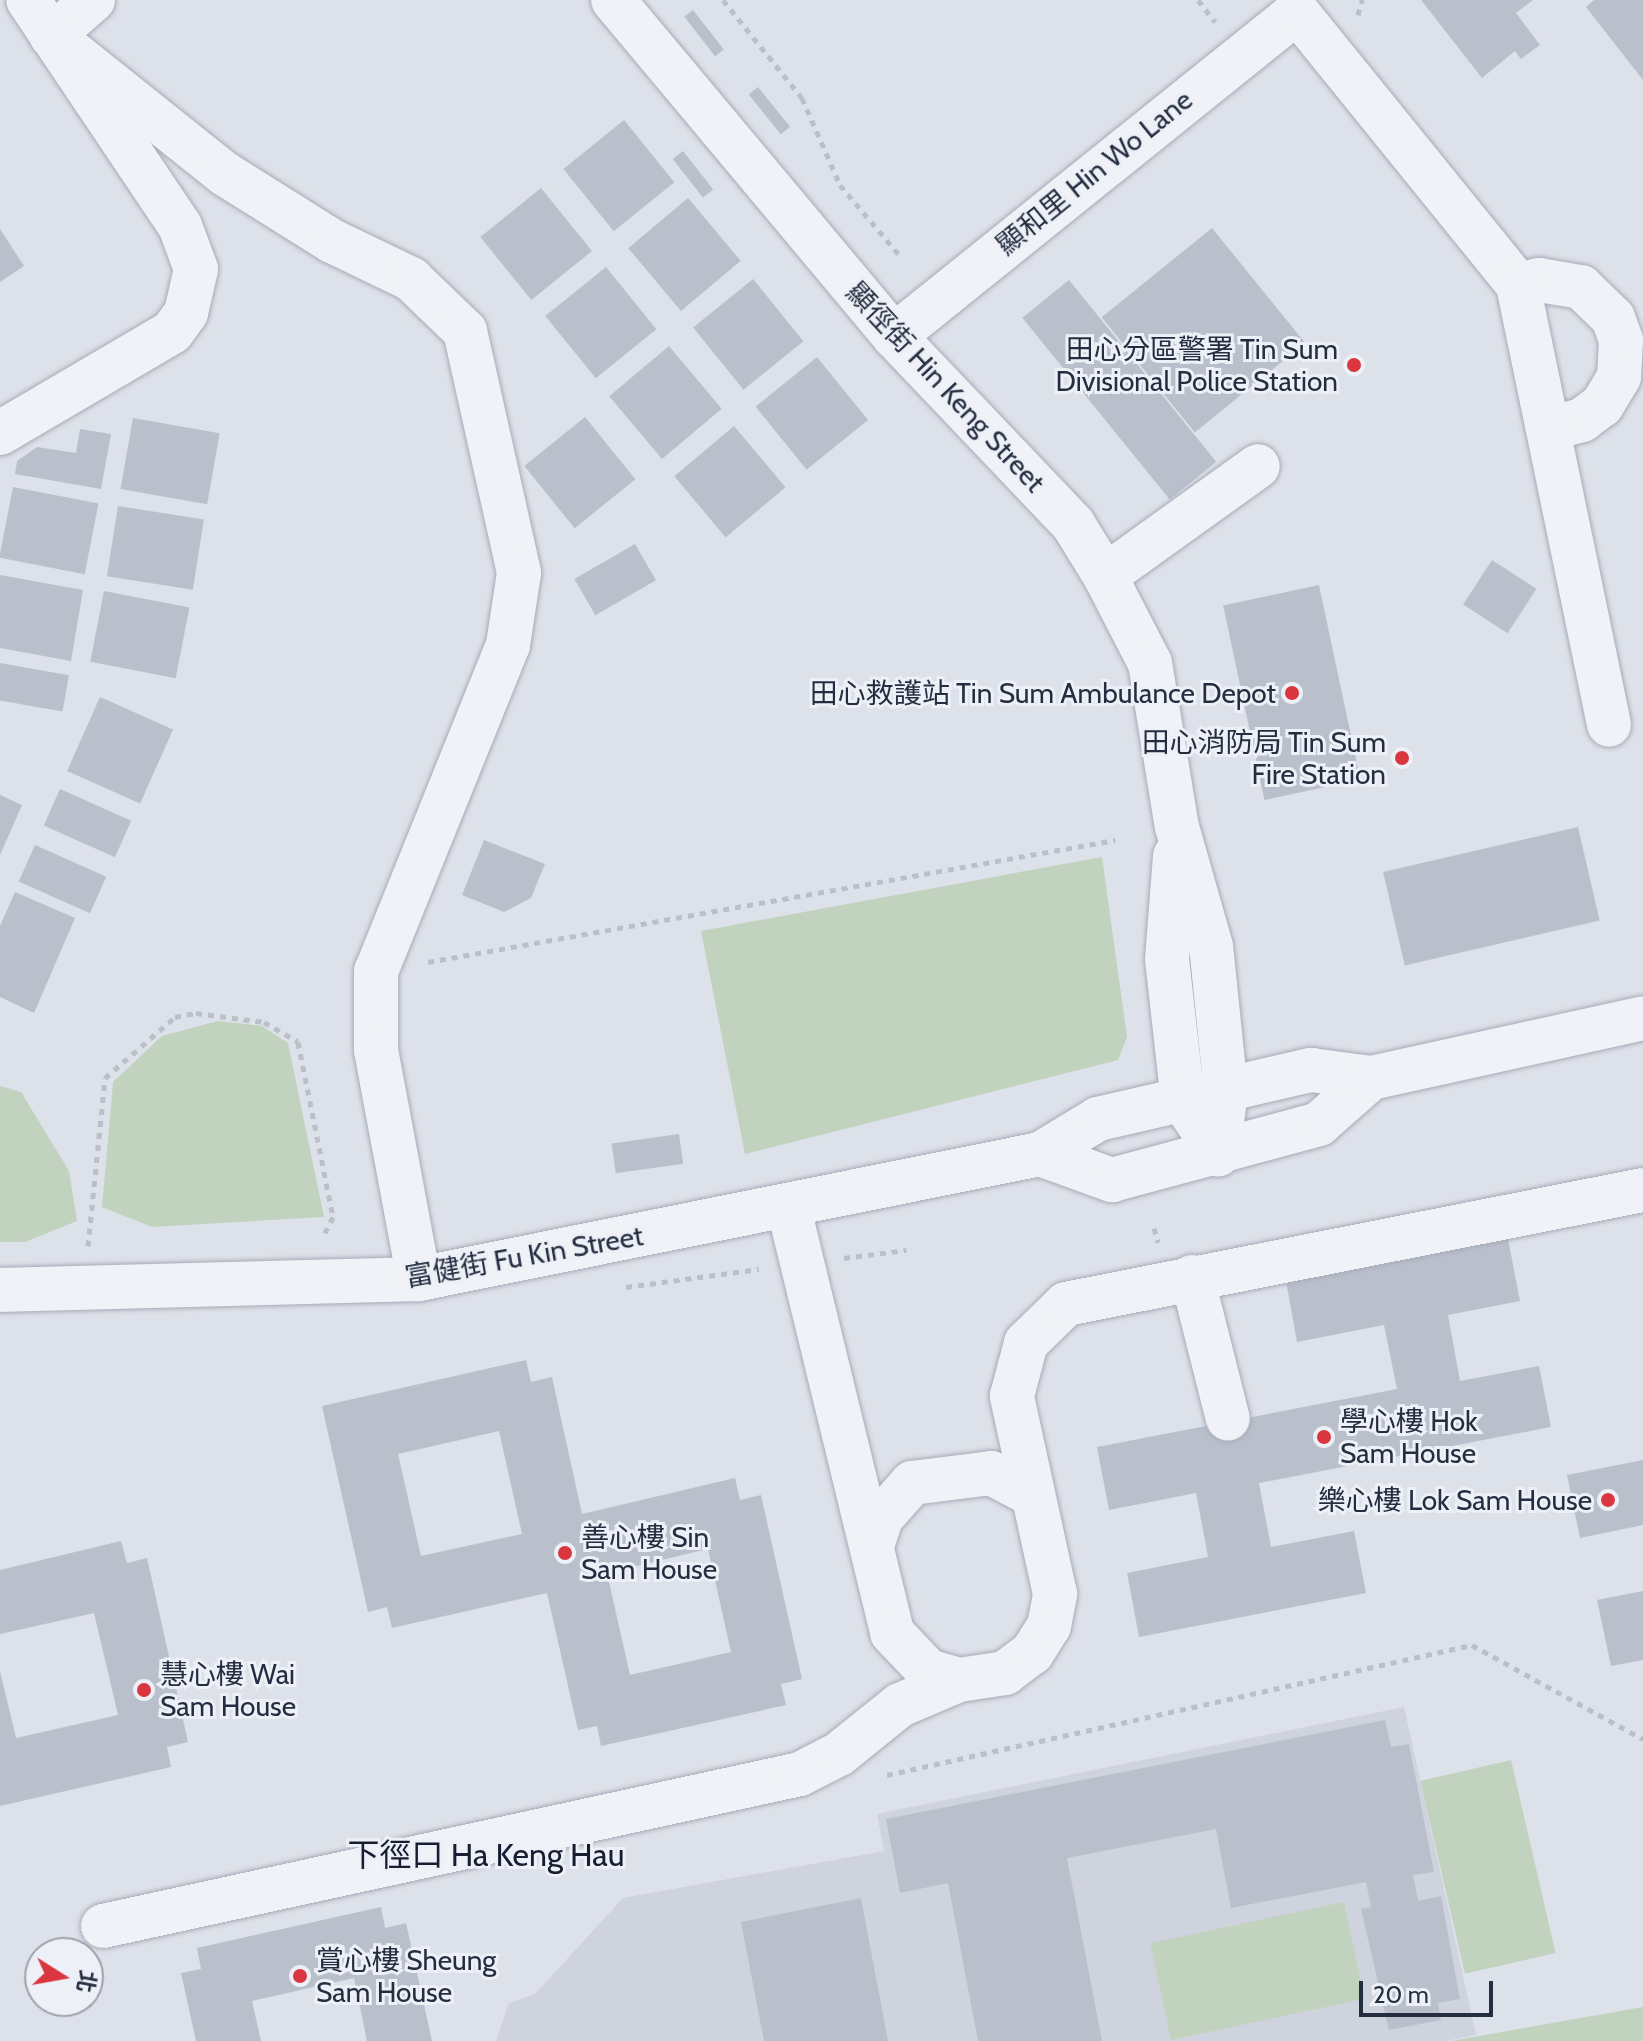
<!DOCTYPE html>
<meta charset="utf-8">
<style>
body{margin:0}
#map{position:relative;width:1643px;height:2041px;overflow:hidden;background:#dde1e9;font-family:Cabin,"Noto Sans TC",sans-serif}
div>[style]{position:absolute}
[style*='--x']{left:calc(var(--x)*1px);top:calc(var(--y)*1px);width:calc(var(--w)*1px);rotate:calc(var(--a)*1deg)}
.built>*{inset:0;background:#cfd3de}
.green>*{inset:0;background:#c1d3be;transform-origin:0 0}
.building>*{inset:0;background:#babfcc;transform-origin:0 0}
.path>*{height:5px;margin-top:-2.5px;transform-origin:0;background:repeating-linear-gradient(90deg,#bbbfc8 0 6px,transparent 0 12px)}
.roads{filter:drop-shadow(0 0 2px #a6abb7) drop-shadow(0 0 2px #a6abb7)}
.minor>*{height:44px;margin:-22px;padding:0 22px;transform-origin:22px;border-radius:22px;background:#f0f2f7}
.dots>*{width:22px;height:22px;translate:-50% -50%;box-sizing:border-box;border:4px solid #edf0f6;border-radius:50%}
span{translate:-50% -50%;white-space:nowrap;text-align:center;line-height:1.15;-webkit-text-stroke:6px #edf0f6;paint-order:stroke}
.street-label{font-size:28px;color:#252d41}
.poi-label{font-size:28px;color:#252d41}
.right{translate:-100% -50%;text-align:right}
.left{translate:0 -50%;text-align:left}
.quarter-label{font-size:32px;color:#181e31}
.north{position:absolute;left:24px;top:1937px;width:80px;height:80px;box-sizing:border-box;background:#edf0f6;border:2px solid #9da2ae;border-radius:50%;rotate:101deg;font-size:22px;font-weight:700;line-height:32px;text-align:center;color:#252d41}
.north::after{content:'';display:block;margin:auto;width:28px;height:36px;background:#da363f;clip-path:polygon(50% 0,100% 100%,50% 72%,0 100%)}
.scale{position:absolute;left:1359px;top:1981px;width:134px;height:36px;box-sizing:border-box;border:4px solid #252d41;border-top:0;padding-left:10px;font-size:24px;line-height:28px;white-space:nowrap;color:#252d41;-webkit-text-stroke:6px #edf0f6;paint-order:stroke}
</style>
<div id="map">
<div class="built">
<div style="clip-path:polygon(1404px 1707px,1476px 2035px,1446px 2041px,496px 2041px,509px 2003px,535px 1994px,623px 1898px,884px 1851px,877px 1814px)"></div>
</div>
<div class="green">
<div style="clip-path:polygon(1102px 857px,1127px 1037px,1118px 1060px,745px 1154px,701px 931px)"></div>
<div style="clip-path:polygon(218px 1021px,262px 1026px,288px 1043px,324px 1217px,152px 1227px,102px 1207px,113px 1082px,162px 1036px)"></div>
<div style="clip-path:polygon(0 1086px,21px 1092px,69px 1171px,77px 1221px,25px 1242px,0 1242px)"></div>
<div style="left:1511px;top:1760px;width:198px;height:93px;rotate:77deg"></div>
<div style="left:1344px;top:1902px;width:99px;height:198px;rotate:78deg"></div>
<div style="clip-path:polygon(1643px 2007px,1643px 2041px,1451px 2041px)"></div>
</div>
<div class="building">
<div style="clip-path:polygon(1421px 0,1533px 0,1516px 13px,1540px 45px,1521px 59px,1515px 51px,1482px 78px)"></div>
<div style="clip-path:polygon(1594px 0,1643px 0,1643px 80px,1586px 7px)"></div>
<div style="left:693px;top:10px;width:50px;height:11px;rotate:52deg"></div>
<div style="left:758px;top:87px;width:51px;height:12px;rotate:51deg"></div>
<div style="left:624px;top:120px;width:80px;height:78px;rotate:51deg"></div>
<div style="left:683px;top:151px;width:49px;height:13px;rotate:52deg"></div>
<div style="left:541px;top:188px;width:81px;height:78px;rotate:51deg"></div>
<div style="left:688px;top:198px;width:82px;height:78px;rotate:50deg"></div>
<div style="left:1212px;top:228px;width:148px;height:142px;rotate:51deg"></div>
<div style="clip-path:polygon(0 229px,24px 266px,0 282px)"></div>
<div style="left:606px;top:267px;width:80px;height:78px;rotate:51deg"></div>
<div style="left:753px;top:279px;width:80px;height:77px;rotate:51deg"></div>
<div style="left:1069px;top:280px;width:234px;height:60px;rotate:51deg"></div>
<div style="left:669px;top:346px;width:82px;height:78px;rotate:50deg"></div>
<div style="left:817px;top:357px;width:81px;height:79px;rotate:51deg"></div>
<div style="left:585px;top:417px;width:80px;height:78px;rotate:51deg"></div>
<div style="left:133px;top:418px;width:88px;height:72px;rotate:10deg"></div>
<div style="left:734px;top:426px;width:80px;height:78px;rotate:50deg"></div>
<div style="clip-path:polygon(80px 429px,111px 434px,101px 489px,15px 474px,17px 461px,37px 447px,76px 453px)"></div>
<div style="left:13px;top:487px;width:87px;height:72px;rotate:11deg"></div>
<div style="left:118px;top:506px;width:87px;height:71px;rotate:9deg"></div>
<div style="left:635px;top:544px;width:42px;height:70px;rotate:60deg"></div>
<div style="left:1492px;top:560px;width:53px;height:53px;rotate:33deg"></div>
<div style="clip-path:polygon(0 575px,83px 590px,71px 661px,0 648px)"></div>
<div style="left:1319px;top:585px;width:199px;height:98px;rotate:78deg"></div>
<div style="left:104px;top:591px;width:87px;height:72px;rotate:11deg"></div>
<div style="left:0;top:663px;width:70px;height:37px;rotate:10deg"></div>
<div style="left:100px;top:697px;width:80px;height:81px;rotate:24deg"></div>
<div style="left:60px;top:789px;width:78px;height:40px;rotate:24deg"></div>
<div style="clip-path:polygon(0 795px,22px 805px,0 855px)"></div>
<div style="left:1578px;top:827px;width:96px;height:200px;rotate:77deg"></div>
<div style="clip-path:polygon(484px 840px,545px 864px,531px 898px,504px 912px,462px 895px)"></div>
<div style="left:35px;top:845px;width:78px;height:40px;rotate:24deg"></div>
<div style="clip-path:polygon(15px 892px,75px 918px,34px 1013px,0 997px,0 926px)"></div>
<div style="left:679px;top:1134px;width:30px;height:68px;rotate:82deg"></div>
<div style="clip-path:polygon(1508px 1239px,1520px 1301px,1448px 1315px,1460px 1381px,1539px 1366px,1551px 1427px,1259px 1483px,1271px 1547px,1354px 1531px,1366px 1593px,1139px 1637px,1127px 1573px,1208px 1557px,1196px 1493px,1109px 1510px,1097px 1447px,1397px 1389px,1384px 1325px,1297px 1342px,1286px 1281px)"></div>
<div style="clip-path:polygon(evenodd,526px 1360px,531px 1382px,552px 1377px,582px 1514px,735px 1478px,740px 1500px,761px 1495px,802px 1679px,781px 1684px,786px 1705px,601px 1746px,597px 1726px,578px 1730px,547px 1593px,392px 1628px,387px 1607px,368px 1612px,322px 1406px,526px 1360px,499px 1431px,522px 1534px,421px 1556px,398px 1454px,499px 1431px,526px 1360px,708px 1549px,731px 1652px,630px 1675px,607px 1573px,708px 1549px)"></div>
<div style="clip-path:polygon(1643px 1460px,1643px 1525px,1580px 1538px,1567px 1475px)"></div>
<div style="clip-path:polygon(121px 1541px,127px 1563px,147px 1558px,188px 1742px,167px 1747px,171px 1767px,0 1806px,0 1671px,16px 1738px,118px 1715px,94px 1613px,0 1634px,0 1570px)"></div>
<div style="clip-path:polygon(1643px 1591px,1643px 1660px,1611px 1666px,1597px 1600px)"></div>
<div style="clip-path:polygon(1385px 1720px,1391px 1747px,1409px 1744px,1434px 1872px,1413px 1875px,1418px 1901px,1441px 1896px,1460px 1999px,1438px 2003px,1441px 2020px,1389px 2030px,1361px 1909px,1371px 1907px,1366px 1882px,1231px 1908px,1216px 1829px,1067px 1858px,1102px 2041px,978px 2041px,948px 1883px,900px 1893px,886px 1819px)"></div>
<div style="clip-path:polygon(861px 1898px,888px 2041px,764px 2041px,741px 1922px)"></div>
<div style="clip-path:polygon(381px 1907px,385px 1928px,406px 1923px,432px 2041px,367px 2041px,354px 1978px,252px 2001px,261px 2041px,196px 2041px,181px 1973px,201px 1969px,197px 1948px)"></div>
</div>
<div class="path">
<div style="--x:723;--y:0;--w:126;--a:51.1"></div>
<div style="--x:802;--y:98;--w:95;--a:66.4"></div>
<div style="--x:840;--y:185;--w:96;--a:49.7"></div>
<div style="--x:1198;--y:0;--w:28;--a:52"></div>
<div style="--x:1358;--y:15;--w:16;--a:-75"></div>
<div style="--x:428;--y:962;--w:698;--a:-10.07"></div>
<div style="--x:1154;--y:1228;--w:15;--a:74"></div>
<div style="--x:88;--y:1246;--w:169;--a:-84.2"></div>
<div style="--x:105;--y:1078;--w:93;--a:-41.1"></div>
<div style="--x:175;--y:1017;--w:21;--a:-11"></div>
<div style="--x:196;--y:1013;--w:69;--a:7.5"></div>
<div style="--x:264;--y:1022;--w:39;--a:30"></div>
<div style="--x:298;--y:1042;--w:178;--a:78.7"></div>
<div style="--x:333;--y:1217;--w:22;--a:117"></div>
<div style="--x:844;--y:1258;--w:63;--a:-7.4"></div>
<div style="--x:626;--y:1287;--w:134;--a:-7.7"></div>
<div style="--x:887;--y:1775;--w:599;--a:-12.53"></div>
<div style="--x:1472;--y:1645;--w:195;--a:28.8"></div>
</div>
<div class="roads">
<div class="minor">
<div style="--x:93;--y:0;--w:55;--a:138.7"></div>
<div style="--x:52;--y:36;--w:221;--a:38.6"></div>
<div style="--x:225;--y:174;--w:126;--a:32.1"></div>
<div style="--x:332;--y:241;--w:88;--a:25.7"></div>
<div style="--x:411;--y:279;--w:75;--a:43.9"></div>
<div style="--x:465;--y:331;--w:248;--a:77.4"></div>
<div style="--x:519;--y:573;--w:73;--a:98.7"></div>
<div style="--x:508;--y:645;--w:352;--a:112"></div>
<div style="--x:376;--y:971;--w:79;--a:90"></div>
<div style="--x:376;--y:1050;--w:233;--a:79.4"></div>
<div style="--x:613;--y:0;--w:438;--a:50.1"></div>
<div style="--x:894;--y:336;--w:260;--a:46.4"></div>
<div style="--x:1073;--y:524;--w:61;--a:58.4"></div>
<div style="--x:1105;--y:576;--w:98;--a:62.7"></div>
<div style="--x:1150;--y:663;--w:166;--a:80.7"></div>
<div style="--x:1177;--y:827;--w:124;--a:74.1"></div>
<div style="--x:1211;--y:946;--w:146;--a:84.1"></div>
<div style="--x:1226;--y:1091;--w:64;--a:97.2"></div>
<div style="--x:1518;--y:285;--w:22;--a:-13"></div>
<div style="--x:1539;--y:280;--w:43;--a:9.5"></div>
<div style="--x:1581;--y:287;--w:45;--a:44.1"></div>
<div style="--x:1613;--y:318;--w:23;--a:70"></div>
<div style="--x:1621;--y:340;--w:37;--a:93"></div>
<div style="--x:1619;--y:377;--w:33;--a:121"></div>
<div style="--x:1602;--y:405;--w:25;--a:143"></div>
<div style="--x:1582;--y:420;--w:34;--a:165"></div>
<div style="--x:894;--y:336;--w:517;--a:-38.8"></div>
<div style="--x:1297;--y:12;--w:351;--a:51"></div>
<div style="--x:1518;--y:285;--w:449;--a:78.3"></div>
<div style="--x:0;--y:433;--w:199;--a:-30.4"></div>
<div style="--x:172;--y:332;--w:24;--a:-54"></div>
<div style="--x:186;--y:313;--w:45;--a:-77.2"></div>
<div style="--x:196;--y:269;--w:46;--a:-110.4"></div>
<div style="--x:180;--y:226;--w:272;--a:-123.9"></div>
<div style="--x:1105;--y:576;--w:188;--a:-35.7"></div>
<div style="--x:1175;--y:856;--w:103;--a:94.4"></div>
<div style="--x:1167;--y:959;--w:143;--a:83.6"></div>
<div style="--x:1183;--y:1101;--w:29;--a:56"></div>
<div style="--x:1040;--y:1154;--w:77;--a:19.9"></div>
<div style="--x:1112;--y:1180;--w:214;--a:-15.1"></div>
<div style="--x:1319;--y:1124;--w:69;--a:-41.5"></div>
<div style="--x:788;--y:1205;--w:440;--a:76.3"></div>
<div style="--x:892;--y:1633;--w:52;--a:46.5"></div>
<div style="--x:928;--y:1671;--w:32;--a:16"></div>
<div style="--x:1192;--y:1277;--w:146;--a:75.8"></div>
<div style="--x:0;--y:1290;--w:419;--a:-1.5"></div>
<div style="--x:419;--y:1279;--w:633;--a:-11.38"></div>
<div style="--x:1040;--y:1154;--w:68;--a:-31.1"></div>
<div style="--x:1098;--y:1119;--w:219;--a:-13"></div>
<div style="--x:1311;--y:1070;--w:61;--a:7.6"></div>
<div style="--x:1371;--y:1078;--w:279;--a:-12.4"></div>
<div style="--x:872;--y:1546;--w:29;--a:-72"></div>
<div style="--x:881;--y:1518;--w:47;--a:-48.5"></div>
<div style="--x:912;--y:1483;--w:80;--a:-7.2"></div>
<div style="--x:991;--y:1473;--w:47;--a:27.6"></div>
<div style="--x:103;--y:1926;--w:713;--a:-12.3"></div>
<div style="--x:800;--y:1774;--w:44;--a:-27.1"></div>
<div style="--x:839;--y:1754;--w:78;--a:-38.8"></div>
<div style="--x:900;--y:1705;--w:64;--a:-23"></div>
<div style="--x:959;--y:1680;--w:47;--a:-8.7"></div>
<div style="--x:1005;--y:1673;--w:34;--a:-37"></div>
<div style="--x:1032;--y:1653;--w:32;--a:-58"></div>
<div style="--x:1049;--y:1626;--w:33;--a:-79"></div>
<div style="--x:1055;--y:1594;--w:203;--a:-102.3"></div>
<div style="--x:1012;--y:1396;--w:55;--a:-75.2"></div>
<div style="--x:1026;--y:1343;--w:56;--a:-44.3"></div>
<div style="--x:1066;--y:1304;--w:588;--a:-11.18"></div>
</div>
</div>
<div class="dots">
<div style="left:1354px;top:365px;background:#da363f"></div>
<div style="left:1292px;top:693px;background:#da363f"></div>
<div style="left:1402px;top:758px;background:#da363f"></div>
<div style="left:1324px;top:1437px;background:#da363f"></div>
<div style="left:1608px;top:1500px;background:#da363f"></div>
<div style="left:565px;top:1553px;background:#da363f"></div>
<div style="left:144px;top:1690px;background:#da363f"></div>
<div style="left:300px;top:1976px;background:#da363f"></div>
</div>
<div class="street-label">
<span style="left:1094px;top:172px;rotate:-39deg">顯和里 Hin Wo Lane</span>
<span style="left:946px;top:387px;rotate:47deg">顯徑街 Hin Keng Street</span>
<span style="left:524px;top:1256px;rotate:-10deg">富健街 Fu Kin Street</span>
</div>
<div class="poi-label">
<span class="right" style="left:1338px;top:365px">田心分區警署 Tin Sum<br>Divisional Police Station</span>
<span class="right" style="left:1276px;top:693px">田心救護站 Tin Sum Ambulance Depot</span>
<span class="right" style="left:1386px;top:758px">田心消防局 Tin Sum<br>Fire Station</span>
<span class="left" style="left:1340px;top:1437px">學心樓 Hok<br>Sam House</span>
<span class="right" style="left:1592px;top:1500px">樂心樓 Lok Sam House</span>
<span class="left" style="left:581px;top:1553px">善心樓 Sin<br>Sam House</span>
<span class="left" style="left:160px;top:1690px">慧心樓 Wai<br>Sam House</span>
<span class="left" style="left:316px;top:1976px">賞心樓 Sheung<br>Sam House</span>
</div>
<div class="quarter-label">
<span style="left:486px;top:1855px">下徑口 Ha Keng Hau</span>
</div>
<div class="north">北</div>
<div class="scale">20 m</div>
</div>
